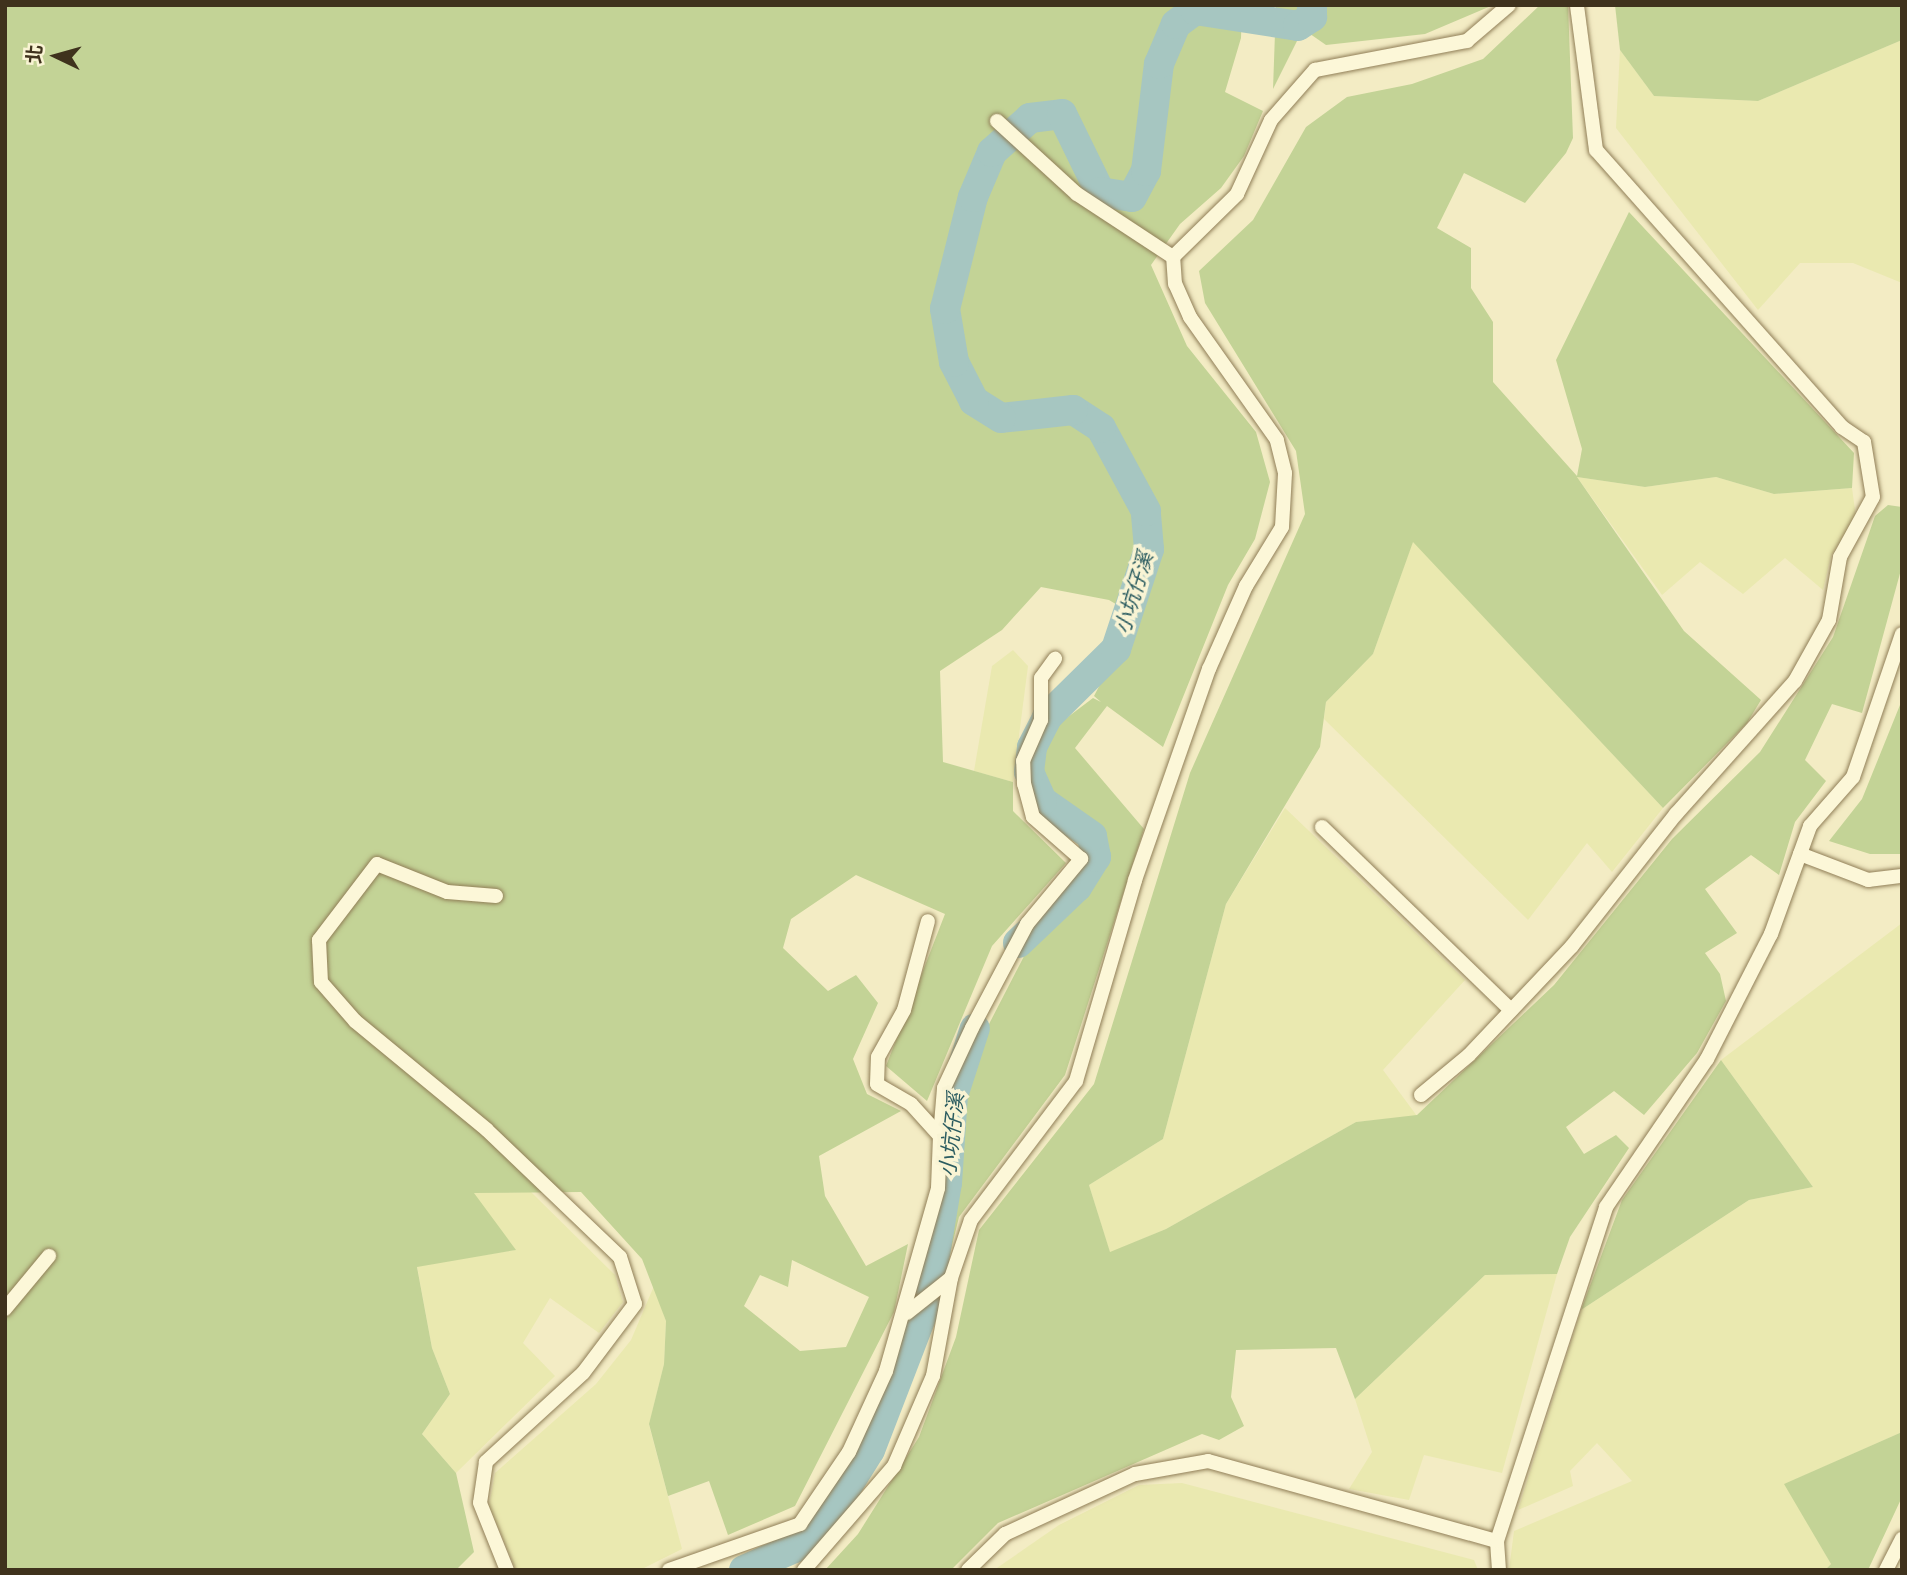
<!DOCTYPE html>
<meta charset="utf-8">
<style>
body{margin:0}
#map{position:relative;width:1907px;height:1575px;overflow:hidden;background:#f3ecc4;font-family:Bitter,"Noto Sans TC",serif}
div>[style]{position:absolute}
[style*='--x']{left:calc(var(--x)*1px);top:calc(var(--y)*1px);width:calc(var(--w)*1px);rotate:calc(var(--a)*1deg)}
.farmland>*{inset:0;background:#eae9b0}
.green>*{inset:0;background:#c3d396}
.river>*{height:30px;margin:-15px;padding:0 15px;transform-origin:15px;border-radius:15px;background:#a6c6c1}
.roads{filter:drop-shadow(0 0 2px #907e57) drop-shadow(0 0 2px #907e57)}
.minor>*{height:14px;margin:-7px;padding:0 7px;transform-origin:7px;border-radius:7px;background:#fcf7d8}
span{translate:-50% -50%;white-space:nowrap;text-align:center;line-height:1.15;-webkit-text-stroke:7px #f9f4d4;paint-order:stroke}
.water-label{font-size:21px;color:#2b5c60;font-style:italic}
.frame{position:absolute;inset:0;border:7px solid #3f321d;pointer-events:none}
.north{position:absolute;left:21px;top:21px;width:70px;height:70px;-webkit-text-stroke:5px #f9f4d4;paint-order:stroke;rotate:275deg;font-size:19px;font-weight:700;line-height:28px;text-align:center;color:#3f321d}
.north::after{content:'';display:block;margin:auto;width:24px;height:32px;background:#3f321d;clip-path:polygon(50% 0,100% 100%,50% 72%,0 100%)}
</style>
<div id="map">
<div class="farmland">
<div style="clip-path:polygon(1902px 40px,1902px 283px,1853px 263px,1800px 263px,1758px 310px,1616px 128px,1620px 50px,1654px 96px,1758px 101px)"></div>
<div style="clip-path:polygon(1577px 477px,1645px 487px,1716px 477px,1774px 494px,1852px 488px,1856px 517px,1831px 556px,1823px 590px,1785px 558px,1743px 594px,1700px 562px,1662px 595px)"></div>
<div style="clip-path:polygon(1413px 541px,1663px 808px,1612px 872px,1587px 843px,1528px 920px,1324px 719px,1326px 702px,1373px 654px)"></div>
<div style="clip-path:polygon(1013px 650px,1028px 666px,1013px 782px,974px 771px,992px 666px)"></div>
<div style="clip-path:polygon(1285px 808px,1465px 980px,1383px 1070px,1417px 1116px,1356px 1122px,1166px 1229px,1110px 1253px,1089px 1185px,1163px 1139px,1226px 904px)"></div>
<div style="clip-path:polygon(1902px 923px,1902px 1432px,1785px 1484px,1831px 1564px,1825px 1570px,1509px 1570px,1514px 1531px,1632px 1481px,1597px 1443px,1570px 1471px,1573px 1486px,1518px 1510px,1581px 1310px,1749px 1200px,1813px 1187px,1721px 1060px)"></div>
<div style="clip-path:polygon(531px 1192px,615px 1275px,623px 1302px,599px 1333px,550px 1298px,523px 1343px,555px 1376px,456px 1473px,422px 1434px,450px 1394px,432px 1348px,417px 1266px,515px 1250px,473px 1193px)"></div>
<div style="clip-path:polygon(1557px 1274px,1502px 1473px,1424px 1455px,1409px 1500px,1349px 1489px,1372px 1452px,1355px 1399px,1485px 1275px)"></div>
<div style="clip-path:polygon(654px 1286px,666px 1321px,664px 1364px,649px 1425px,682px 1549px,640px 1570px,516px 1570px,489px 1506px,495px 1473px,596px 1384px,631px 1340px)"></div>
<div style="clip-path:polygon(1182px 1483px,1474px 1560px,1478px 1570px,994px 1570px,1059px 1525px,1139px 1485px)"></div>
</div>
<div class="green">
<div style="clip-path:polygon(evenodd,5px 5px,1242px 5px,1241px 38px,1225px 92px,1263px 111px,1244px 156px,1221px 188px,1180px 224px,1151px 265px,1187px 346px,1256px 432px,1270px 482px,1255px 539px,1228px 585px,1163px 747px,1107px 706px,1075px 748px,1144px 829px,1065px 1075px,959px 1217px,946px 1270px,931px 1269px,957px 1086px,1036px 933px,1095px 870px,1095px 852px,1042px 803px,1035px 783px,1039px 762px,1056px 726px,1093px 698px,1101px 702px,1094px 696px,1136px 616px,1109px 600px,1041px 587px,1002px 630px,940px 671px,943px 762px,1013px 782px,1013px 811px,1066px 863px,992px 946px,927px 1101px,886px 1066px,945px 914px,856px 875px,791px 919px,783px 948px,828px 991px,856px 975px,878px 1003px,853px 1059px,867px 1094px,901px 1111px,819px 1156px,825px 1196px,866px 1266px,908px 1244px,894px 1312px,795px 1506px,728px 1535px,709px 1481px,668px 1496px,649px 1424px,664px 1364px,666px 1321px,642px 1259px,581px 1192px,474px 1193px,516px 1250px,417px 1267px,432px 1348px,450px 1394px,422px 1434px,456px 1473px,474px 1552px,456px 1570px,5px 1570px,5px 5px,792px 1260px,869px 1297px,846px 1347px,800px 1351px,744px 1306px,760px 1275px,788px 1287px,792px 1260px)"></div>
<div style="clip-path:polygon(1276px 5px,1490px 5px,1491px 6px,1425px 34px,1326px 45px,1303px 29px,1273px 89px)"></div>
<div style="clip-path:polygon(1540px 5px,1568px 5px,1573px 138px,1566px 153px,1525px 203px,1464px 173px,1437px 228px,1471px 248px,1471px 288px,1493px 322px,1493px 382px,1577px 476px,1582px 449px,1556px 360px,1629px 212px,1854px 453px,1852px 488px,1774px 494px,1716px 477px,1645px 487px,1577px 477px,1684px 631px,1761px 700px,1747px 723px,1663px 808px,1413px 542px,1373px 654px,1326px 702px,1320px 747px,1226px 904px,1163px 1139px,1089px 1185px,1110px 1252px,1166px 1229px,1356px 1122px,1417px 1115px,1554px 985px,1672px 839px,1760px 752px,1833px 637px,1875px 516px,1888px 505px,1902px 507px,1902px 566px,1862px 713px,1832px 704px,1805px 760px,1826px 781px,1795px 822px,1779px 875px,1751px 855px,1705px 889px,1737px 933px,1705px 953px,1720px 974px,1726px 1001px,1697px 1053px,1644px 1115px,1614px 1091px,1566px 1127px,1584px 1154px,1616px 1135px,1629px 1148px,1570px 1237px,1557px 1274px,1485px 1275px,1355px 1399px,1336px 1348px,1236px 1350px,1231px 1397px,1244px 1426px,1219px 1440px,1202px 1434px,998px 1523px,951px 1570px,825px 1570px,858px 1534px,919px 1437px,956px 1337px,979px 1230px,1094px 1084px,1190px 773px,1305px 514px,1296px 451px,1205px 303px,1199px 271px,1253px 220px,1306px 127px,1347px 97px,1412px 84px,1483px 59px)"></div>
<div style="clip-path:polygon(1615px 5px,1902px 5px,1902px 40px,1758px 101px,1654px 96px,1620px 50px)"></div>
<div style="clip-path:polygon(1902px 700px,1902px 854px,1870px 854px,1829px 841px,1862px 799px)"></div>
<div style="clip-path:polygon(1721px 1060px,1813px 1187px,1749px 1200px,1581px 1310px,1622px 1200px)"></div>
<div style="clip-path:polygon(1902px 1432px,1902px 1497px,1868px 1570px,1825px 1570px,1831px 1564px,1784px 1484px)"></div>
</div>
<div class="river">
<div style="--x:1018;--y:943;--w:81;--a:-43.5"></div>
<div style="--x:1077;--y:887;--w:36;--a:-58"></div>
<div style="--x:1096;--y:857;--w:21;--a:-101"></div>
<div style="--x:1092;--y:836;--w:61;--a:-145"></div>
<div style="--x:1042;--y:801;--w:32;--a:-114"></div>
<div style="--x:1029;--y:772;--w:25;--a:-83"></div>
<div style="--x:1032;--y:747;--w:34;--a:-63"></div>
<div style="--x:1047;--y:717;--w:97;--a:-44.6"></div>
<div style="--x:1116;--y:649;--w:105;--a:-71.7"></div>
<div style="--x:1149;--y:549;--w:38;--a:-95"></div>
<div style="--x:1146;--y:511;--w:94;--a:-118.5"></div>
<div style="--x:1101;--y:428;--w:33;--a:-147"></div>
<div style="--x:1073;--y:410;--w:72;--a:173.7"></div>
<div style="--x:1001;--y:418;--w:32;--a:-148"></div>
<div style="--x:974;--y:401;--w:44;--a:-117.1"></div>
<div style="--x:954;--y:362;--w:54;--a:-99.6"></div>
<div style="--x:945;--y:309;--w:115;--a:-76"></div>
<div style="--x:973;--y:197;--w:49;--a:-67.1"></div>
<div style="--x:992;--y:152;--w:51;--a:-41.8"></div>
<div style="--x:1030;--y:118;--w:32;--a:-7"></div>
<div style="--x:1062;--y:114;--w:87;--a:64"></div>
<div style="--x:1100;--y:192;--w:32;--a:9"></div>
<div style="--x:1132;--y:197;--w:30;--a:-62"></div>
<div style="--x:1146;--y:171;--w:108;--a:-83.1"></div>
<div style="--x:1159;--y:64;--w:43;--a:-67"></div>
<div style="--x:1176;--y:24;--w:24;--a:-36"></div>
<div style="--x:1195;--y:10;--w:104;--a:8.8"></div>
<div style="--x:1298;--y:26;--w:17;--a:-33"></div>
<div style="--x:1312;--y:17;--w:12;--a:-90"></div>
<div style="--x:744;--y:1570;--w:55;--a:-23.7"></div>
<div style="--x:794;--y:1548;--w:50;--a:-43.4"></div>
<div style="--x:830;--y:1514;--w:75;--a:-58"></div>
<div style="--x:870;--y:1450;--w:159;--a:-68.9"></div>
<div style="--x:927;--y:1302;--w:121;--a:-80.5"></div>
<div style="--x:947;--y:1183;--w:87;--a:-86.1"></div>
<div style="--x:953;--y:1096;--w:71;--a:-72.1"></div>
</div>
<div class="roads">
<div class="minor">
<div style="--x:997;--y:121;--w:108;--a:42.4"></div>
<div style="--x:1077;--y:194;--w:115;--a:33.3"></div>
<div style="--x:1322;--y:827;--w:263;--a:44.1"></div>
<div style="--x:1800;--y:854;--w:73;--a:20.9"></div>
<div style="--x:1868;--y:880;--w:34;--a:-7"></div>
<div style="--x:496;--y:896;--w:49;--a:-175.3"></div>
<div style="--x:447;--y:892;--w:75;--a:-158.2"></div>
<div style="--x:377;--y:864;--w:96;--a:127.3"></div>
<div style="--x:319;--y:940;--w:42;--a:87.3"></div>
<div style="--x:321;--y:982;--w:52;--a:48.9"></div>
<div style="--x:355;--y:1021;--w:171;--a:39.5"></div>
<div style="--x:487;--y:1130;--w:184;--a:43.7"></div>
<div style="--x:620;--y:1257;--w:49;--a:72.3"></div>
<div style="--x:635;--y:1304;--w:86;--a:127"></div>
<div style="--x:583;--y:1373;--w:132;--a:137.5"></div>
<div style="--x:486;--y:1462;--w:41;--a:98.3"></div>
<div style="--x:480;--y:1503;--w:72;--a:68.1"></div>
<div style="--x:1421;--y:1095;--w:62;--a:-39.8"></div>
<div style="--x:1469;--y:1055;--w:150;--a:-46.6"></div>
<div style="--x:1572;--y:946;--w:168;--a:-51.8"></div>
<div style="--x:1676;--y:814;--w:178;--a:-48.2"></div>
<div style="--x:1795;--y:681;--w:70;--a:-60.9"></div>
<div style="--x:1829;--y:620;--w:64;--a:-80.1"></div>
<div style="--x:1840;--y:557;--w:68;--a:-61.2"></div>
<div style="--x:1873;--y:497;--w:56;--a:-99.3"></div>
<div style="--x:1864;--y:442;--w:27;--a:-146"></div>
<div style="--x:1842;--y:427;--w:370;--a:-131.6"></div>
<div style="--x:1596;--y:150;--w:146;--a:-97.5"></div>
<div style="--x:940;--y:1136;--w:48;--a:-85.2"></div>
<div style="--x:944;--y:1088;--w:66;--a:-65"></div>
<div style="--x:972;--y:1028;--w:118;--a:-62.1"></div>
<div style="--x:1027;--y:924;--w:85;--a:-50.3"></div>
<div style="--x:1081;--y:859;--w:64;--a:-138.8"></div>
<div style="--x:1033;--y:817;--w:34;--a:-105"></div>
<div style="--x:1024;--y:784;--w:23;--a:-92"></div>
<div style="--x:1023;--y:761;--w:45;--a:-66.3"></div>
<div style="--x:1041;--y:720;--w:42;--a:-90"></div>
<div style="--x:1041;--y:678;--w:24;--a:-54"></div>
<div style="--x:5;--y:1309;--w:69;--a:-50.3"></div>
<div style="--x:907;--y:1313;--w:56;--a:-38.5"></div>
<div style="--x:669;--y:1570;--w:139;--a:-19.3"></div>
<div style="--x:800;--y:1524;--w:87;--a:-55.8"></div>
<div style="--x:849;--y:1452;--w:89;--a:-65.4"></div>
<div style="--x:886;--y:1371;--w:190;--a:-74.1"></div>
<div style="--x:938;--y:1188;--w:52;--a:-87.8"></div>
<div style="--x:940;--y:1136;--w:43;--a:-132.2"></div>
<div style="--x:911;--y:1104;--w:39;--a:-150"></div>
<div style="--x:877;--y:1084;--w:27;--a:-88"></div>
<div style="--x:878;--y:1057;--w:54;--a:-61"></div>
<div style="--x:904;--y:1010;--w:92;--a:-74.9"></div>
<div style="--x:804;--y:1570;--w:138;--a:-49.1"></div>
<div style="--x:894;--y:1466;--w:98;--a:-66.6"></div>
<div style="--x:933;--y:1376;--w:100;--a:-79.6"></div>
<div style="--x:951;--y:1278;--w:61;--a:-71"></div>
<div style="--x:971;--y:1220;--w:174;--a:-52.9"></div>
<div style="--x:1076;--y:1081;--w:209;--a:-73.6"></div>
<div style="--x:1135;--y:880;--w:224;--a:-70.7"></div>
<div style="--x:1209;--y:669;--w:91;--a:-66"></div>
<div style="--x:1246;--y:586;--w:69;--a:-58.6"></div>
<div style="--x:1282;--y:527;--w:54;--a:-86.8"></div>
<div style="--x:1285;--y:473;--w:34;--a:-104"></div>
<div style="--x:1277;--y:440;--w:151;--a:-125.3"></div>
<div style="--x:1190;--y:317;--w:36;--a:-114"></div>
<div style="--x:1175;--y:284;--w:27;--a:-94"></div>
<div style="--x:1173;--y:257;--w:90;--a:-44.5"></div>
<div style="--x:1237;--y:194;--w:81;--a:-65.3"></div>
<div style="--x:1271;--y:120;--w:67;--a:-48.7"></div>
<div style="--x:1315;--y:70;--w:155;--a:-10.8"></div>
<div style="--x:1467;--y:41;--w:55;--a:-40.6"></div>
<div style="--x:968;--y:1570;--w:52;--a:-44.2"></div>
<div style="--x:1005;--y:1534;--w:143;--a:-24.8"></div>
<div style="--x:1135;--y:1474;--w:74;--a:-10.1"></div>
<div style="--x:1208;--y:1461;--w:300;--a:15.5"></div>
<div style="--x:1499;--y:1570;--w:29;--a:-94"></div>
<div style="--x:1497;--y:1541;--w:351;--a:-71.9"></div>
<div style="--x:1606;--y:1207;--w:179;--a:-55.7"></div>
<div style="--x:1707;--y:1059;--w:140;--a:-62.9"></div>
<div style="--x:1771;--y:934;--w:115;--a:-70.1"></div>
<div style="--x:1810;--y:826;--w:65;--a:-48.7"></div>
<div style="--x:1853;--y:777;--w:151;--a:-71.1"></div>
<div style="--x:1886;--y:1570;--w:35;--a:-63"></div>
</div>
</div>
<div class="water-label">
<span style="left:1134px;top:593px;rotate:-73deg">小坑仔溪</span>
<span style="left:952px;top:1135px;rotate:-84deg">小坑仔溪</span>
</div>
<div class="frame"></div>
<div class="north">北</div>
</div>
